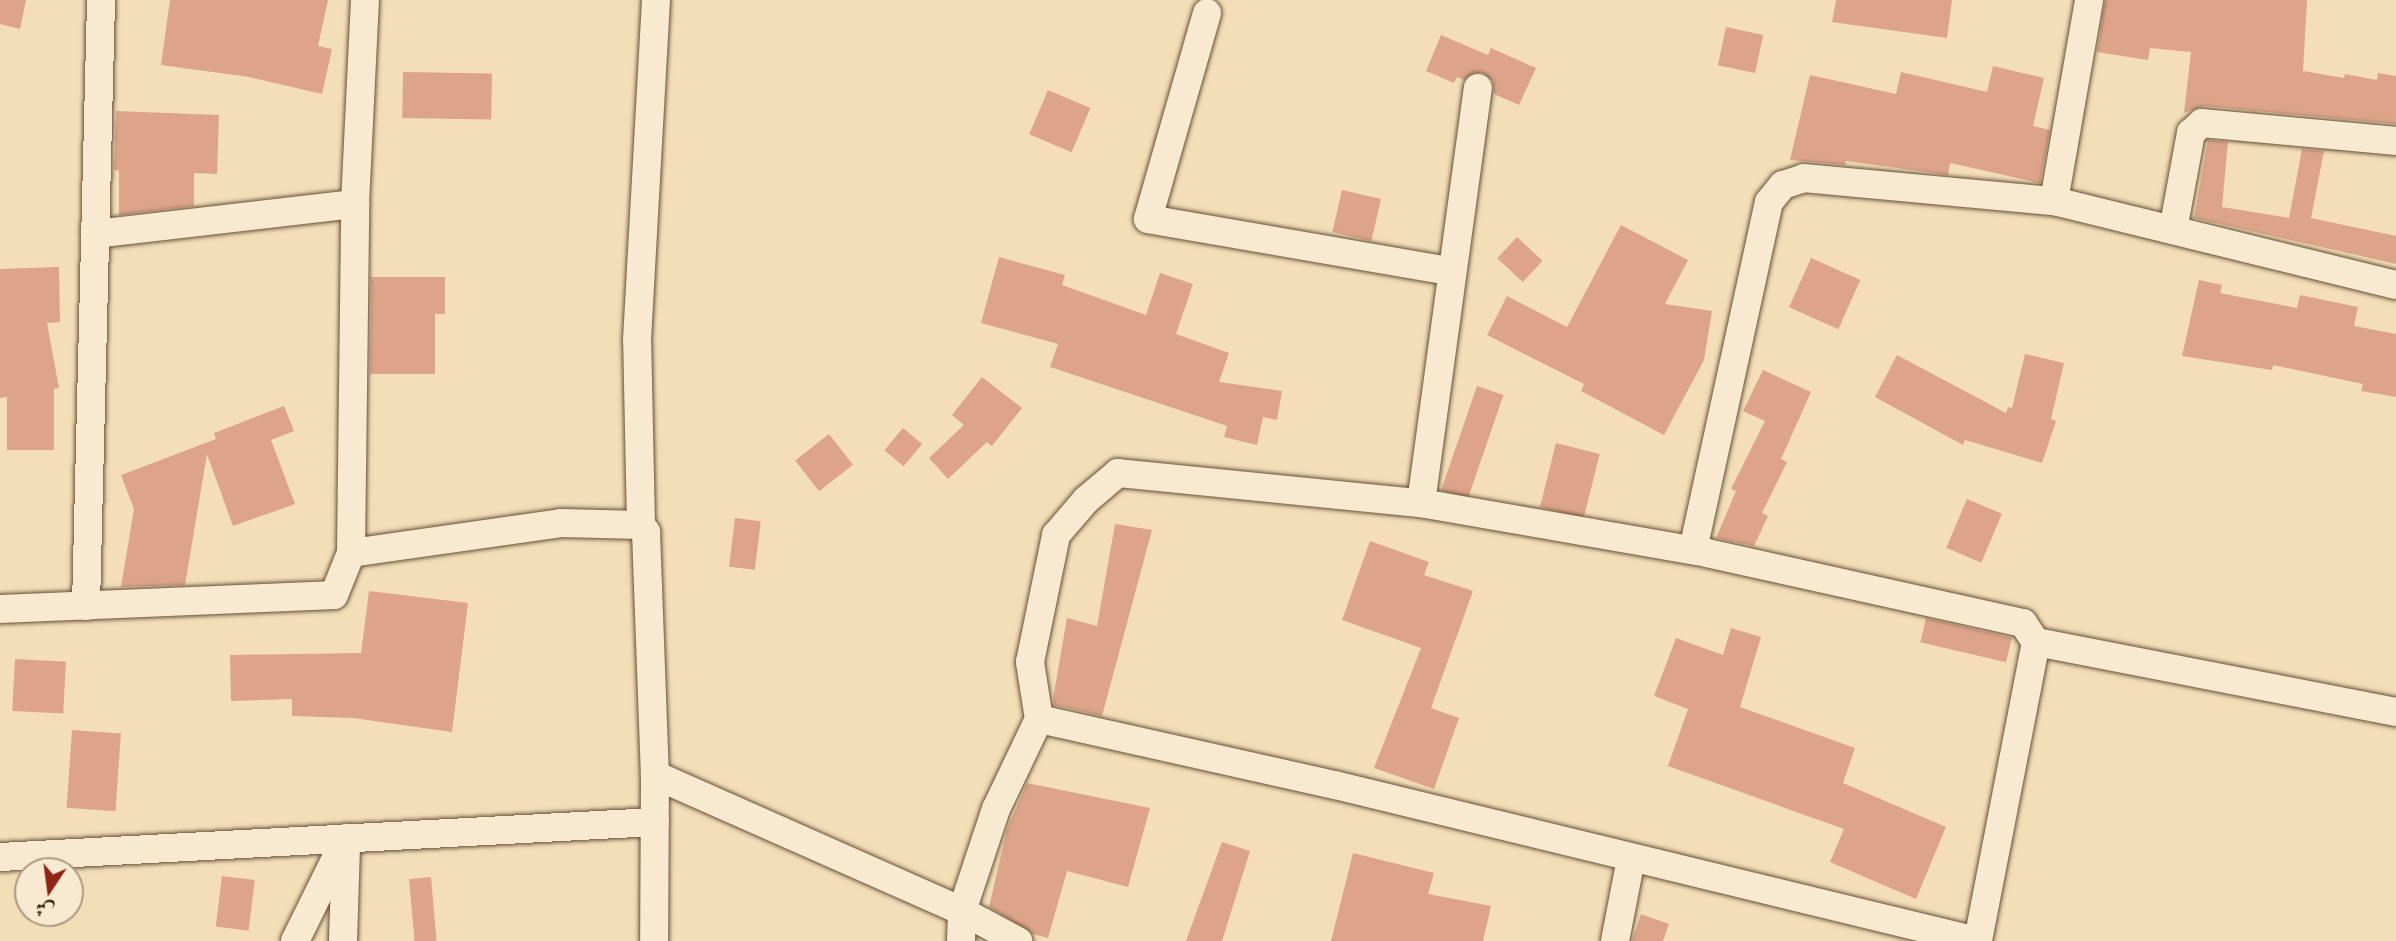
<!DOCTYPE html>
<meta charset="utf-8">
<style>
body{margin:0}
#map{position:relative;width:2396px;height:941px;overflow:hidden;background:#f3deb8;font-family:"Gentium Book Plus",Amiri,serif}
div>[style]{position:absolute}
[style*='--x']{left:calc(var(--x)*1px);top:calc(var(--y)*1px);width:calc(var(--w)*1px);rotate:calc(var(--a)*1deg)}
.building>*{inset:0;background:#dda489;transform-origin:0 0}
.roads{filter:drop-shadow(0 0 2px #665037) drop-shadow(0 0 2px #665037)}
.minor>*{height:28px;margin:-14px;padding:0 14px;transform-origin:14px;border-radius:14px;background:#f7ead1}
span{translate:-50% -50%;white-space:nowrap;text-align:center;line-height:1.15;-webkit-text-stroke:5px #f7ead1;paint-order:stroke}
.north{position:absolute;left:14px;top:857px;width:70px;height:70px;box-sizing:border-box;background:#f7ead1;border:2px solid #aa9a82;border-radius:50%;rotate:193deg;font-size:19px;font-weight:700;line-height:28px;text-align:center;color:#37210c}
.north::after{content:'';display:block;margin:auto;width:24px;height:32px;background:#8f2418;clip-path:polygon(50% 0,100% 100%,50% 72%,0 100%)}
</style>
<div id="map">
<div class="building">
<div style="clip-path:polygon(0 0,26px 0,20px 29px,0 24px)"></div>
<div style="clip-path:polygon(170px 0,328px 0,318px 46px,332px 49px,322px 94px,249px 77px,161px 65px)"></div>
<div style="clip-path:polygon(1836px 0,1952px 0,1947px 38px,1832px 22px)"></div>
<div style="clip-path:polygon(2105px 0,2307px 0,2303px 71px,2344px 78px,2345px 74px,2377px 80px,2378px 73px,2396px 76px,2396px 124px,2204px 106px,2184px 113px,2191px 52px,2150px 48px,2148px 60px,2097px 52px)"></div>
<div style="left:1726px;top:27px;width:38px;height:39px;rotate:12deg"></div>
<div style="clip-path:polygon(1441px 35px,1488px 55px,1491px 48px,1536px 68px,1519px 105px,1494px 94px,1493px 81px,1481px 72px,1464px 80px,1457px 77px,1454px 83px,1426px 71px)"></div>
<div style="clip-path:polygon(1993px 66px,2044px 78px,2033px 126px,2050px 130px,2040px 183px,1950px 163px,1948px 175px,1846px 161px,1845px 165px,1790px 160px,1810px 75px,1896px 94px,1901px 72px,1987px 92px)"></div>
<div style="left:403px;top:72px;width:89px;height:46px;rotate:1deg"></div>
<div style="left:1048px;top:90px;width:46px;height:48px;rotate:23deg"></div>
<div style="clip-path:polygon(116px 111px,219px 115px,217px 174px,194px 173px,194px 206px,119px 215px,119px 171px,114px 170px)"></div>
<div style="clip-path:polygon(2208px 140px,2228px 142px,2222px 207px,2289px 218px,2302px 149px,2324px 151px,2311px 218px,2396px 236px,2396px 264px,2194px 218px)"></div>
<div style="left:1342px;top:190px;width:40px;height:43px;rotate:13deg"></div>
<div style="clip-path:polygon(1621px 225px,1688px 260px,1665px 304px,1712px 311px,1704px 360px,1664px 435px,1581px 391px,1584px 384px,1487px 335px,1507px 296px,1567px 327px)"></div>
<div style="left:1517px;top:237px;width:35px;height:29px;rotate:43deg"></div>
<div style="clip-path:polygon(999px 257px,1065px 275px,1062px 285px,1146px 315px,1160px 273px,1193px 284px,1176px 334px,1229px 353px,1219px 382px,1282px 391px,1277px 420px,1263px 417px,1257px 445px,1224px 437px,1227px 426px,1050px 367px,1058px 344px,981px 323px)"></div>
<div style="left:1811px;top:258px;width:54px;height:54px;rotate:24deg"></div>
<div style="clip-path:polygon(59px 267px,60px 322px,47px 323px,59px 388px,54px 389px,54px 450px,7px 450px,7px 397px,0 398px,0 269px)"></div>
<div style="clip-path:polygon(371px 277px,445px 277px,445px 314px,435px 314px,435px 374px,370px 374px)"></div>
<div style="clip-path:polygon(2199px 280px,2222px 285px,2220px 293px,2297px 308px,2300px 295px,2358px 307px,2354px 326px,2396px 334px,2396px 397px,2361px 391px,2363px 384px,2273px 365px,2272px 370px,2182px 356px)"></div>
<div style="clip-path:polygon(2025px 354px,2064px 363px,2051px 419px,2056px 421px,2042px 463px,1965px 440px,1963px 445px,1875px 397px,1897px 355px,2006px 413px,2008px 407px,2012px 408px)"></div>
<div style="clip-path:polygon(1763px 370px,1811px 392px,1781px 459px,1787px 462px,1762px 513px,1768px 516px,1754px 546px,1716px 538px,1736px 491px,1731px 489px,1765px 421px,1743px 411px)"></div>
<div style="clip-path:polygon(982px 377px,1022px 408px,992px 446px,987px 442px,948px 479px,929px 458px,964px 425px,952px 415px)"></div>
<div style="left:1477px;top:386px;width:28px;height:110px;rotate:19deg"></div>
<div style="clip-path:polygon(284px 406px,294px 431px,271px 440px,295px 504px,233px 526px,207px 454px,185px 585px,121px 587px,134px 509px,121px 475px,216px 439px,214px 433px)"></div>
<div style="left:903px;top:428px;width:25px;height:29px;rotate:40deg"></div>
<div style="left:829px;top:434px;width:39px;height:43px;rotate:52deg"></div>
<div style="left:1556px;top:443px;width:45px;height:66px;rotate:14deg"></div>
<div style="left:1967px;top:499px;width:38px;height:53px;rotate:23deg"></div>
<div style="left:735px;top:518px;width:26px;height:49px;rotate:7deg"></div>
<div style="clip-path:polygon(1115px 524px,1152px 530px,1102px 716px,1054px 705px,1053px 699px,1067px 618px,1097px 626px)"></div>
<div style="clip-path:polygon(1370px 541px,1429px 562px,1424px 575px,1473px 591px,1431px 708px,1459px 718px,1434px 789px,1374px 768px,1421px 648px,1342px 620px)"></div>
<div style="clip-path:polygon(369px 591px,468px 603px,452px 732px,353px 718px,292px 716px,292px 699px,231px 701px,230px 655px,361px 653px)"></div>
<div style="left:1926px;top:618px;width:88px;height:25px;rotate:13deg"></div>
<div style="clip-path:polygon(1731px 628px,1761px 637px,1740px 707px,1855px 748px,1843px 783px,1946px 827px,1916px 899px,1830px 862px,1844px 829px,1668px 766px,1688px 709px,1654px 696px,1676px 638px,1723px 655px)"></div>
<div style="left:15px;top:659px;width:51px;height:52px;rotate:3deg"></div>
<div style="left:72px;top:730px;width:49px;height:78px;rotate:4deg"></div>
<div style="clip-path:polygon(1027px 783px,1150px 808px,1128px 887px,1067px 871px,1048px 938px,1033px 934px,989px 907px,1007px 829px)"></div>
<div style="clip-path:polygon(1222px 842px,1250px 851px,1222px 941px,1186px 941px)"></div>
<div style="clip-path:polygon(1353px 853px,1434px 873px,1428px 894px,1491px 906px,1483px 941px,1331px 941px)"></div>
<div style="left:222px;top:876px;width:33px;height:51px;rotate:7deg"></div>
<div style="left:431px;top:877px;width:64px;height:22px;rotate:85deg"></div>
<div style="clip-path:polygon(1641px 914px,1669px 924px,1663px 941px,1632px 941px)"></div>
</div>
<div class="roads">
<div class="minor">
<div style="--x:1207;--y:13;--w:214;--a:106"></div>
<div style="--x:1148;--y:219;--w:306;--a:9.8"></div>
<div style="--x:2054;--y:201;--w:204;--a:-80.1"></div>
<div style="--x:2173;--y:230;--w:99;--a:-79.5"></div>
<div style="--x:2191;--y:133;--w:15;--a:-42"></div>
<div style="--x:2202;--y:123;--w:195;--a:5.3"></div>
<div style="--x:95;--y:234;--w:262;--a:-6.6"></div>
<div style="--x:1421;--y:503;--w:419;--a:-82.2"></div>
<div style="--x:641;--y:525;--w:185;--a:-91.2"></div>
<div style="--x:637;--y:340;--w:341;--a:-86.8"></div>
<div style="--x:1693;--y:550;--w:356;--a:-77.7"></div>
<div style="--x:1769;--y:202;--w:22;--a:-51"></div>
<div style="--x:1783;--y:185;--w:22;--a:-18"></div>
<div style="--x:1804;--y:178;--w:251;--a:5.3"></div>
<div style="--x:2054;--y:201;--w:352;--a:13.8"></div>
<div style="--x:351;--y:553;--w:349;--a:-89.3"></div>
<div style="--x:355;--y:204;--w:204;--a:-87.2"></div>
<div style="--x:86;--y:606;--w:606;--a:-88.58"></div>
<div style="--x:0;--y:609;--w:334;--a:-2.4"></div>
<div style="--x:334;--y:595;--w:45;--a:-68"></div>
<div style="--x:351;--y:553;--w:212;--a:-8.1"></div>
<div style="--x:561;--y:523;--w:80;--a:1.4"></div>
<div style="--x:641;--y:525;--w:9;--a:54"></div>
<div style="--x:646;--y:532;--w:243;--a:87.9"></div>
<div style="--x:655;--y:775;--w:166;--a:90.3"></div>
<div style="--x:2036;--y:642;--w:367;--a:11"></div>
<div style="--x:1039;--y:719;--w:303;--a:12.6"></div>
<div style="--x:1335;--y:785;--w:661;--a:13.66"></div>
<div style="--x:655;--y:775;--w:336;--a:23.9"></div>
<div style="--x:962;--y:911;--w:64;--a:28.2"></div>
<div style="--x:0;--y:857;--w:656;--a:-3.06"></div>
<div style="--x:295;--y:941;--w:115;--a:-63.7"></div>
<div style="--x:343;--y:941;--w:93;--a:-88.2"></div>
<div style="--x:961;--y:941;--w:30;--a:-88"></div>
<div style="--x:962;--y:911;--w:108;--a:-71.6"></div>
<div style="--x:996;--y:809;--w:100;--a:-64.5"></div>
<div style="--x:1039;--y:719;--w:58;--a:-99"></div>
<div style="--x:1030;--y:662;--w:130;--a:-78.4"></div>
<div style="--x:1056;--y:535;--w:46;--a:-49.4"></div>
<div style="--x:1086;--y:500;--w:42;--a:-40.2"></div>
<div style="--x:1118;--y:473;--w:304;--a:5.7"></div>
<div style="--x:1421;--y:503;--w:290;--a:9.9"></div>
<div style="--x:1707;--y:553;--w:324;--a:12.5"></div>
<div style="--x:2023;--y:623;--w:23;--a:56"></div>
<div style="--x:2036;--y:642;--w:305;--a:101"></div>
<div style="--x:1615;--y:941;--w:84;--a:-79"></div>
</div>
</div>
<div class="north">ش</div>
</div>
